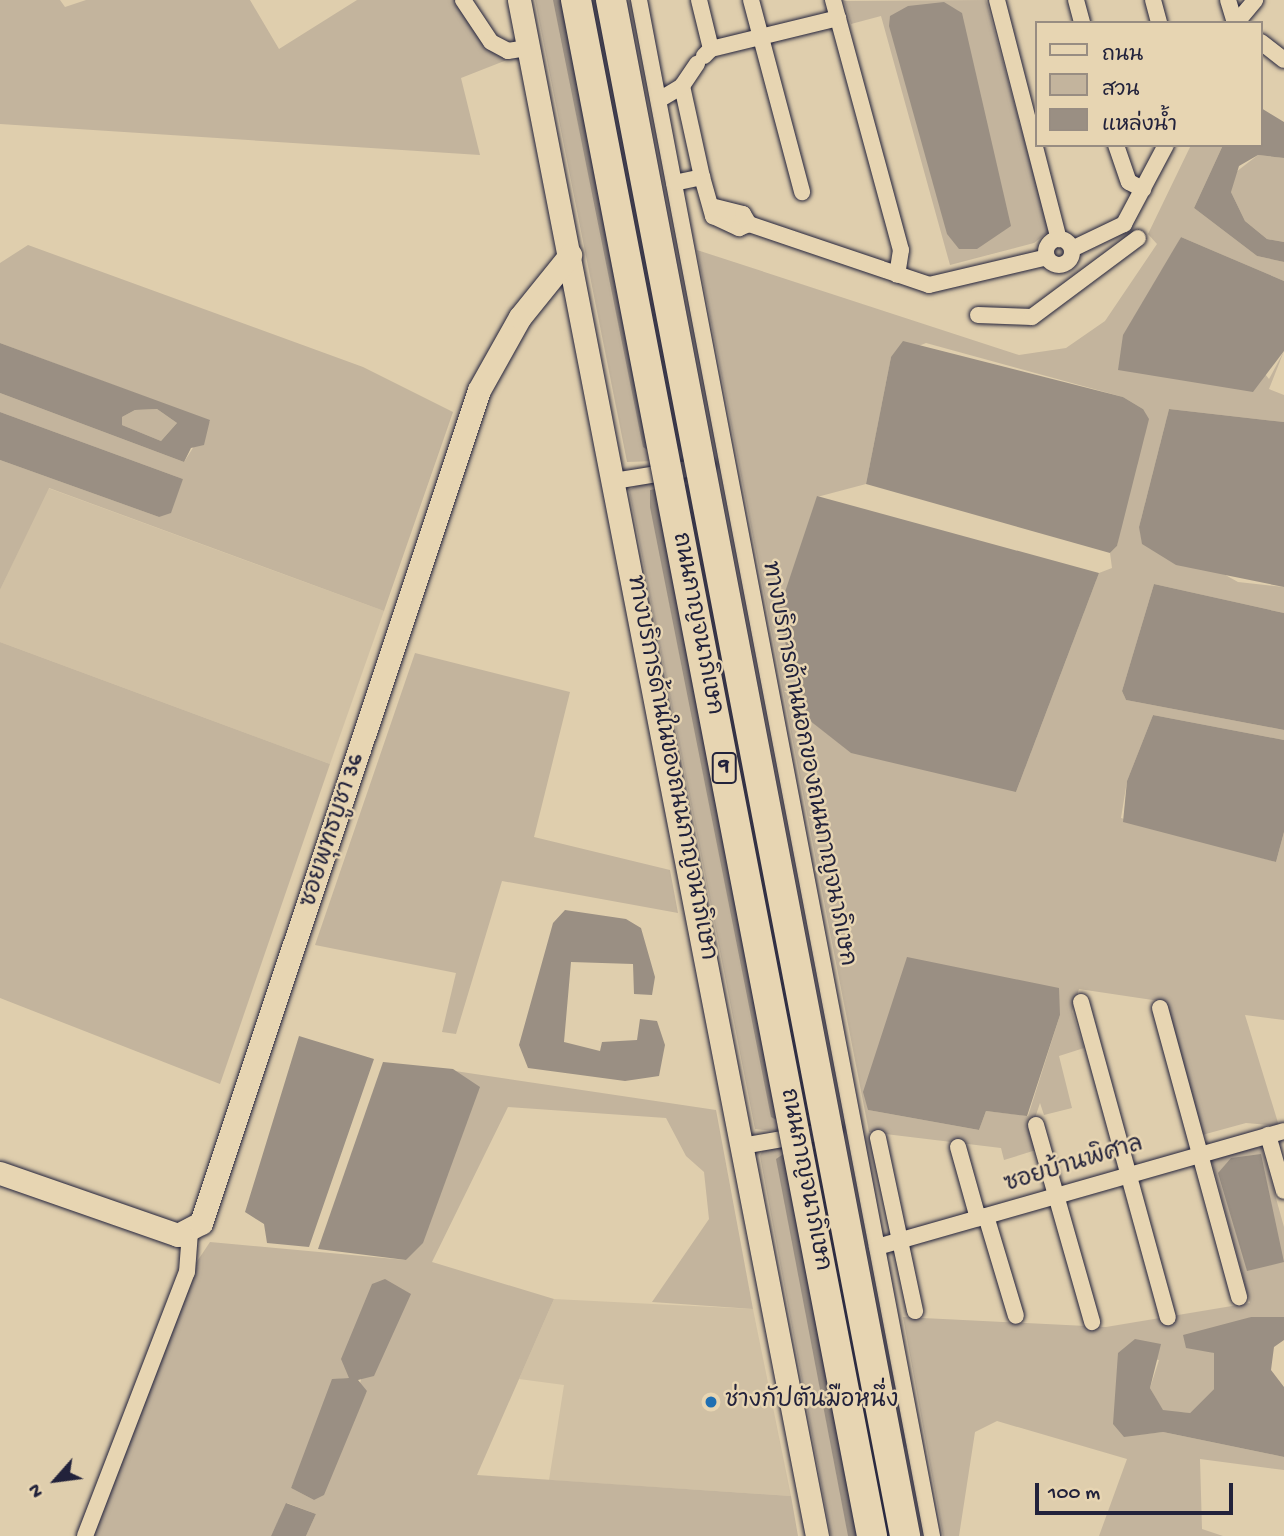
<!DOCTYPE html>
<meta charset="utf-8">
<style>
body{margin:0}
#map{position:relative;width:1284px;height:1536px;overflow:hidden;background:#dfcead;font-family:"Gochi Hand","Playpen Sans Thai",sans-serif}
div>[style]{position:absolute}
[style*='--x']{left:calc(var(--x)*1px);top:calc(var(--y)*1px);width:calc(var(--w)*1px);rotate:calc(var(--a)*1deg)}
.built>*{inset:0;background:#d0c0a4}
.green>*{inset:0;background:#c3b49d}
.water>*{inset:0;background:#9a8f83}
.roads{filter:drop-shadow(0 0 2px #22223b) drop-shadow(0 0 2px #22223b)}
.street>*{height:16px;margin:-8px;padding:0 8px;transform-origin:8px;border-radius:8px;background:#e7d5b2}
.street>.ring{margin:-8px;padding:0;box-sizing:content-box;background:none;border:16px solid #e7d5b2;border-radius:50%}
.secondary>*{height:23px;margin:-11.5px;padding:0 11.5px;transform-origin:11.5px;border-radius:11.5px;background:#e7d5b2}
.bridges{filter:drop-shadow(0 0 2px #22223b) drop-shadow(0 0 2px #22223b)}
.highway-bridge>*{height:30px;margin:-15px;padding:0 15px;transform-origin:15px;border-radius:15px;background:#e7d5b2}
.dots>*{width:19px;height:19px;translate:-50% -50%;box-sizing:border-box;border:4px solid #e7d5b2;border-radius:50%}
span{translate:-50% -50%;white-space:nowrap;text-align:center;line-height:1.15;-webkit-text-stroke:5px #e7d5b2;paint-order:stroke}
.shield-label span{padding:2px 5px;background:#e7d5b2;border:2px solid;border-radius:5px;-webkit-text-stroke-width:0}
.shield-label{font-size:21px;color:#22223b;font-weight:700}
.street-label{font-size:23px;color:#22223b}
.poi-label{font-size:23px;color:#22223b}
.left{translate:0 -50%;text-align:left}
.legend{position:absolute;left:1035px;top:21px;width:228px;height:126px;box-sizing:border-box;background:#e7d5b2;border:2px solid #988d82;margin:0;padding:9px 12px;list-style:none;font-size:21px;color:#22223b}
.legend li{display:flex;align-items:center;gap:14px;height:35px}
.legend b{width:35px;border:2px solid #988d82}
.north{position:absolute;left:21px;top:1445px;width:70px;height:70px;-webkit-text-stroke:5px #e7d5b2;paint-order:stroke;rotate:242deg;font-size:19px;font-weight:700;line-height:28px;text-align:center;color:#22223b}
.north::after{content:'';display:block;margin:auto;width:24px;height:32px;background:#22223b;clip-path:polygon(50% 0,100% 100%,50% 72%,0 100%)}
.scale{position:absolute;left:1035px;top:1483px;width:198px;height:32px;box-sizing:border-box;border:4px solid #22223b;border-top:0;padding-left:9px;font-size:21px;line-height:24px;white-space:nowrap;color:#22223b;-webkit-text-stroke:5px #e7d5b2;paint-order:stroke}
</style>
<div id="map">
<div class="built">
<div style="clip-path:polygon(48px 488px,384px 611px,330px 764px,0 642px,0 590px)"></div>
<div style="clip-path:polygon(554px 1299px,753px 1309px,791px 1496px,549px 1480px,564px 1385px,519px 1379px)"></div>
</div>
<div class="green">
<div style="clip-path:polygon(0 0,60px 0,65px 7px,86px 0,250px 0,279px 49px,357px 0,457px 0,517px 56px,461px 78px,480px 155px,0 124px)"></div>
<div style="clip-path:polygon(535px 0,626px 0,712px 450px,685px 460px,627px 462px)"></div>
<div style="clip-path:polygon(986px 0,1049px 231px,1034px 243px,950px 265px,881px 16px,851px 24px,844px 1px)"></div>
<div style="clip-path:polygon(evenodd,1191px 145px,1223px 145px,1194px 208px,1257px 256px,1284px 262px,1284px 281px,1181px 237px,1172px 255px,1269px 379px,1284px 351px,1269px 389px,1284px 395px,1284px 422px,1169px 409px,1139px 527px,1238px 582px,1284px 587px,1284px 613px,1154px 584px,1122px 691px,1126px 700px,1284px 730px,1284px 740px,1153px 715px,1127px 781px,1121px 818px,1276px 862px,1284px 832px,1284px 1020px,1245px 1015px,1279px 1126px,1246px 1123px,1202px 1135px,1166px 1002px,1079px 989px,1072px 1011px,1084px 1048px,1059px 1056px,1072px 1108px,1044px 1115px,1040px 1103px,1030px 1133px,1036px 1150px,1004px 1160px,1001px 1148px,869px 1132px,697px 250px,1019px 355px,1066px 348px,1105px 321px,1157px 244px,1148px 234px,1191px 145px,926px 343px,1123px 397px,1143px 409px,1117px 546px,1110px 553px,1112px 568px,1099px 573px,1016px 792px,817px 497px,866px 484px,891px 357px,926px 343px,1191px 145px,1060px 1015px,1028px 1116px,986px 1111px,979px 1130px,868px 1110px,1060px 1015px)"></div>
<div style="clip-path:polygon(1258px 155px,1284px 158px,1284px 242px,1267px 239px,1245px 221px,1231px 192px,1232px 175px)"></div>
<div style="clip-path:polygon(28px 245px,363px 367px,453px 412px,384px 611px,49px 488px,0 590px,0 460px,159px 517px,183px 479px,0 412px,0 393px,184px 462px,210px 421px,0 343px,0 263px)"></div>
<div style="clip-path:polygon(157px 409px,177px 423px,161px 441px,122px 425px,122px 417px,135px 410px)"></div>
<div style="clip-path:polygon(716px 472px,839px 1115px,774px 1131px,755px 1129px,629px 490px,645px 481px)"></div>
<div style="clip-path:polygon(0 642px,330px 764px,220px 1084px,0 998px)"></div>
<div style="clip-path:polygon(415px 653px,570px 692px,534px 837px,670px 870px,678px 913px,502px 881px,456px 1034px,442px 1032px,456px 973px,315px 945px)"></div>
<div style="clip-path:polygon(evenodd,455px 1071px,716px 1110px,753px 1309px,652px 1302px,709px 1219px,704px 1172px,686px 1156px,666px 1118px,508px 1107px,432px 1262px,554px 1299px,477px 1475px,791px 1496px,798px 1536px,306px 1536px,316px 1514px,287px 1503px,271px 1536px,92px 1536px,196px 1263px,210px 1242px,406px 1260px,479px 1088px,455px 1071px,343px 1365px,362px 1375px,359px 1388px,367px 1391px,314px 1500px,291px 1488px,339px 1379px,349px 1378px,351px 1371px,343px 1365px)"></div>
<div style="clip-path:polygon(841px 1137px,901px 1413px,906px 1447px,901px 1448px,918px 1536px,831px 1536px,760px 1156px,763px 1149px)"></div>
<div style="clip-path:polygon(1249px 1147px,1262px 1148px,1284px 1227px,1284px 1317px,1251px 1317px,1199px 1346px,1214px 1353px,1214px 1389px,1190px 1413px,1163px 1411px,1150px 1388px,1159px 1360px,1118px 1353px,1118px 1383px,1124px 1436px,1163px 1432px,1284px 1457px,1284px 1470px,1200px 1459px,1202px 1529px,1223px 1536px,1099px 1536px,1127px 1459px,997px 1421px,975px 1432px,959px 1536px,943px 1536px,903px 1317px,1106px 1327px,1250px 1303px,1211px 1158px)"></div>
</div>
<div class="water">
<div style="clip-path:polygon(553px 0,620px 0,691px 444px,680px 450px,655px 455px,643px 447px)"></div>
<div style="clip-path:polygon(944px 2px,962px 13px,1011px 226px,977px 249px,959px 249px,947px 234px,889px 26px,890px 16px,908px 6px)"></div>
<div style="clip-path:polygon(1261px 108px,1284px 122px,1284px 158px,1258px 155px,1239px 166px,1231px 192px,1245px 221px,1267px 239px,1284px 242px,1284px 262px,1257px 256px,1194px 208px,1223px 145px,1261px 145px)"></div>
<div style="clip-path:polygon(1181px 237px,1284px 281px,1284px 351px,1253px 392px,1118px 370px,1123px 335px)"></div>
<div style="clip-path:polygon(903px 341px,1123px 397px,1143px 409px,1149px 419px,1117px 546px,1110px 553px,866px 484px,891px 357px)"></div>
<div style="clip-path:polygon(evenodd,0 343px,210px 420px,204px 445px,191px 448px,184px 462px,0 393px,0 343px,157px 409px,177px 423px,161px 441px,122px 425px,122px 417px,135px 410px,157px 409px)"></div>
<div style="clip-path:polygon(1169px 409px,1284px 422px,1284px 587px,1176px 565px,1142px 544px,1139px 527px)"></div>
<div style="clip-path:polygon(0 412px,183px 479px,171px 513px,159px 517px,0 460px)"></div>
<div style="clip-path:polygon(710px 481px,831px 1108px,782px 1123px,771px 1117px,650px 507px,650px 490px)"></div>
<div style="clip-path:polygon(817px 496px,1099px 573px,1016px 792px,851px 753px,809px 720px,777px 616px)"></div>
<div style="clip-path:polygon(1154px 584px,1284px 613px,1284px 730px,1126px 700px,1122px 691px)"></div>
<div style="clip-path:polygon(1153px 715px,1284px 740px,1284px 832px,1276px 862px,1123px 822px,1127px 781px)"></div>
<div style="clip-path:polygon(565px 910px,626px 919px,641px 928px,655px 977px,652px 995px,634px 994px,633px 964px,571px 962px,564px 1042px,600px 1051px,602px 1042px,637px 1040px,640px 1019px,657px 1021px,665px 1045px,659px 1076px,625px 1081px,528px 1068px,519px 1045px,553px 923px)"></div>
<div style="clip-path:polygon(907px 957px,1059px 988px,1060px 1015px,1027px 1116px,986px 1111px,979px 1130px,868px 1110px,863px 1092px)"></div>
<div style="clip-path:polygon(299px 1036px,374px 1059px,309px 1247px,267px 1243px,264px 1224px,245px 1212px)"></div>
<div style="clip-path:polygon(383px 1062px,453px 1069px,480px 1087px,423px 1243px,406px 1260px,318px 1249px)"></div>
<div style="clip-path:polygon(838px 1146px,915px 1536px,848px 1536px,776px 1159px,788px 1151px)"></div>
<div style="clip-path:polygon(1261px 1154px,1284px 1262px,1247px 1271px,1218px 1173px,1231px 1158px)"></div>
<div style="clip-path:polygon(385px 1279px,411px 1294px,374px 1376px,358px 1380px,367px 1391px,324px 1495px,314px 1500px,291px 1488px,332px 1379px,349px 1378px,341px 1359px,372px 1284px)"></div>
<div style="clip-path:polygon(1251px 1317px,1284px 1317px,1284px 1340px,1274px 1347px,1271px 1370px,1284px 1387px,1284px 1457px,1163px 1432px,1124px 1437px,1113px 1424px,1118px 1353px,1135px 1339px,1161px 1344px,1150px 1388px,1163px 1410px,1190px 1413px,1214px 1389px,1214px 1353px,1186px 1348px,1183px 1335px)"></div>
<div style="clip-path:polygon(286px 1503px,316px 1514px,306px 1536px,271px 1536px)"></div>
</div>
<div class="roads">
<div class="street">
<div style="--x:463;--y:0;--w:50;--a:56.3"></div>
<div style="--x:491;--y:42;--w:19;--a:28"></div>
<div style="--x:508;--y:51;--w:20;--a:-9"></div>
<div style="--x:639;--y:0;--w:1564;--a:79.2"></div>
<div style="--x:699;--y:0;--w:50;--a:76.2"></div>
<div style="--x:751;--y:0;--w:199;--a:75.1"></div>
<div style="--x:833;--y:0;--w:259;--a:74.8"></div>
<div style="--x:901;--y:250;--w:25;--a:99"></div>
<div style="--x:997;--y:0;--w:247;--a:75.5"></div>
<div style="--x:1076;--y:0;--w:24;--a:75"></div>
<div style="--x:1153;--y:0;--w:24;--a:75"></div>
<div style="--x:1228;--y:0;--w:24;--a:73"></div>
<div style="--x:1236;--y:23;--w:30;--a:-50"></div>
<div style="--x:1261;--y:42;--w:29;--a:38"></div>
<div style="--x:704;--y:56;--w:10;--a:-45"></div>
<div style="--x:711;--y:49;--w:131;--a:-13.7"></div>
<div style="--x:682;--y:86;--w:93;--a:77.6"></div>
<div style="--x:659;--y:100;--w:27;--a:-31"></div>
<div style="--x:682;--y:86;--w:27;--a:-56"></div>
<div style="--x:1116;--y:145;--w:39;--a:71"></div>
<div style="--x:1129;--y:182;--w:16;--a:27"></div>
<div style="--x:674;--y:183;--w:29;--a:-12"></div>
<div style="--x:702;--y:177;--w:41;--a:74.2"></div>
<div style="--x:713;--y:216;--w:29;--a:25"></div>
<div style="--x:739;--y:228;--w:11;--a:-22"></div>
<div style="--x:749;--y:224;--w:190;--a:18.7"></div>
<div style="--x:929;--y:285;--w:121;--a:-13.3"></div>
<div style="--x:711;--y:206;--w:33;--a:14"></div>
<div style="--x:743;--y:214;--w:12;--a:59"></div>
<div class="ring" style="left:1046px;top:239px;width:10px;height:10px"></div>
<div style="--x:1072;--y:249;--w:58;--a:-25.7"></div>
<div style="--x:1124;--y:224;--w:89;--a:-62"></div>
<div style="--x:978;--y:315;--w:54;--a:2.1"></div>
<div style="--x:1032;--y:317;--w:132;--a:-36.7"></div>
<div style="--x:614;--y:481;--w:94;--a:-9.2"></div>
<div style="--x:1081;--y:1002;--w:327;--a:74.6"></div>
<div style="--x:1160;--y:1008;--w:300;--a:74.7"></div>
<div style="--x:1036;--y:1125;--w:205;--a:74.1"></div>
<div style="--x:1268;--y:1135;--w:58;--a:74.1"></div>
<div style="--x:878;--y:1138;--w:177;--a:77.9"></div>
<div style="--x:742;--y:1146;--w:93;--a:-9.9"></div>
<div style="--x:958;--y:1147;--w:74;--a:74.3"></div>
<div style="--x:986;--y:1216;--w:104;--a:73.3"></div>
<div style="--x:877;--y:1247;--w:423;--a:-15.9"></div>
<div style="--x:85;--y:1536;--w:283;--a:-68.9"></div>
<div style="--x:187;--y:1272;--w:40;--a:-85.7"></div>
</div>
<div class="secondary">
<div style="--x:519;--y:0;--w:1565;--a:79.02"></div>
<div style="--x:0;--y:1173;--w:188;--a:19.2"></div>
<div style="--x:178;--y:1235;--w:26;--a:-28"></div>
<div style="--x:201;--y:1223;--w:878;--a:-71.54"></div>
<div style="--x:479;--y:390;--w:84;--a:-60.7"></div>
<div style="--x:520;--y:317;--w:80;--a:-51.1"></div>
</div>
</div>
<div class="bridges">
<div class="highway-bridge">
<div style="--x:576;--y:0;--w:1564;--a:79.09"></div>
<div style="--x:611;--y:0;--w:1564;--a:79.16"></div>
</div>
</div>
<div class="dots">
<div style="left:711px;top:1402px;background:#1f6fb2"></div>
</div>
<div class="shield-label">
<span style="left:724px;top:768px">9</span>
</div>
<div class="street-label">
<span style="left:696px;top:624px;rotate:79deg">ถนนกาญจนาภิเษก</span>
<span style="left:807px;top:764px;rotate:79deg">ทางบริการด้านนอกของถนนกาญจนาภิเษก</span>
<span style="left:670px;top:768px;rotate:79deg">ทางบริการด้านในของถนนกาญจนาภิเษก</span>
<span style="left:334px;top:831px;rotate:-72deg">ซอยพุทธบูชา 36</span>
<span style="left:1074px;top:1166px;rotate:-17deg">ซอยบ้านพิศาล</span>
<span style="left:804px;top:1180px;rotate:79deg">ถนนกาญจนาภิเษก</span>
</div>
<div class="poi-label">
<span class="left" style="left:725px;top:1402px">ช่างกัปตันมือหนึ่ง</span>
</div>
<ul class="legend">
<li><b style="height:9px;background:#e7d5b2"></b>ถนน</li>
<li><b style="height:19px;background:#c3b49d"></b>สวน</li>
<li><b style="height:19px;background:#9a8f83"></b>แหล่งน้ำ</li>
</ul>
<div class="north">N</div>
<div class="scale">100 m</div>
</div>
